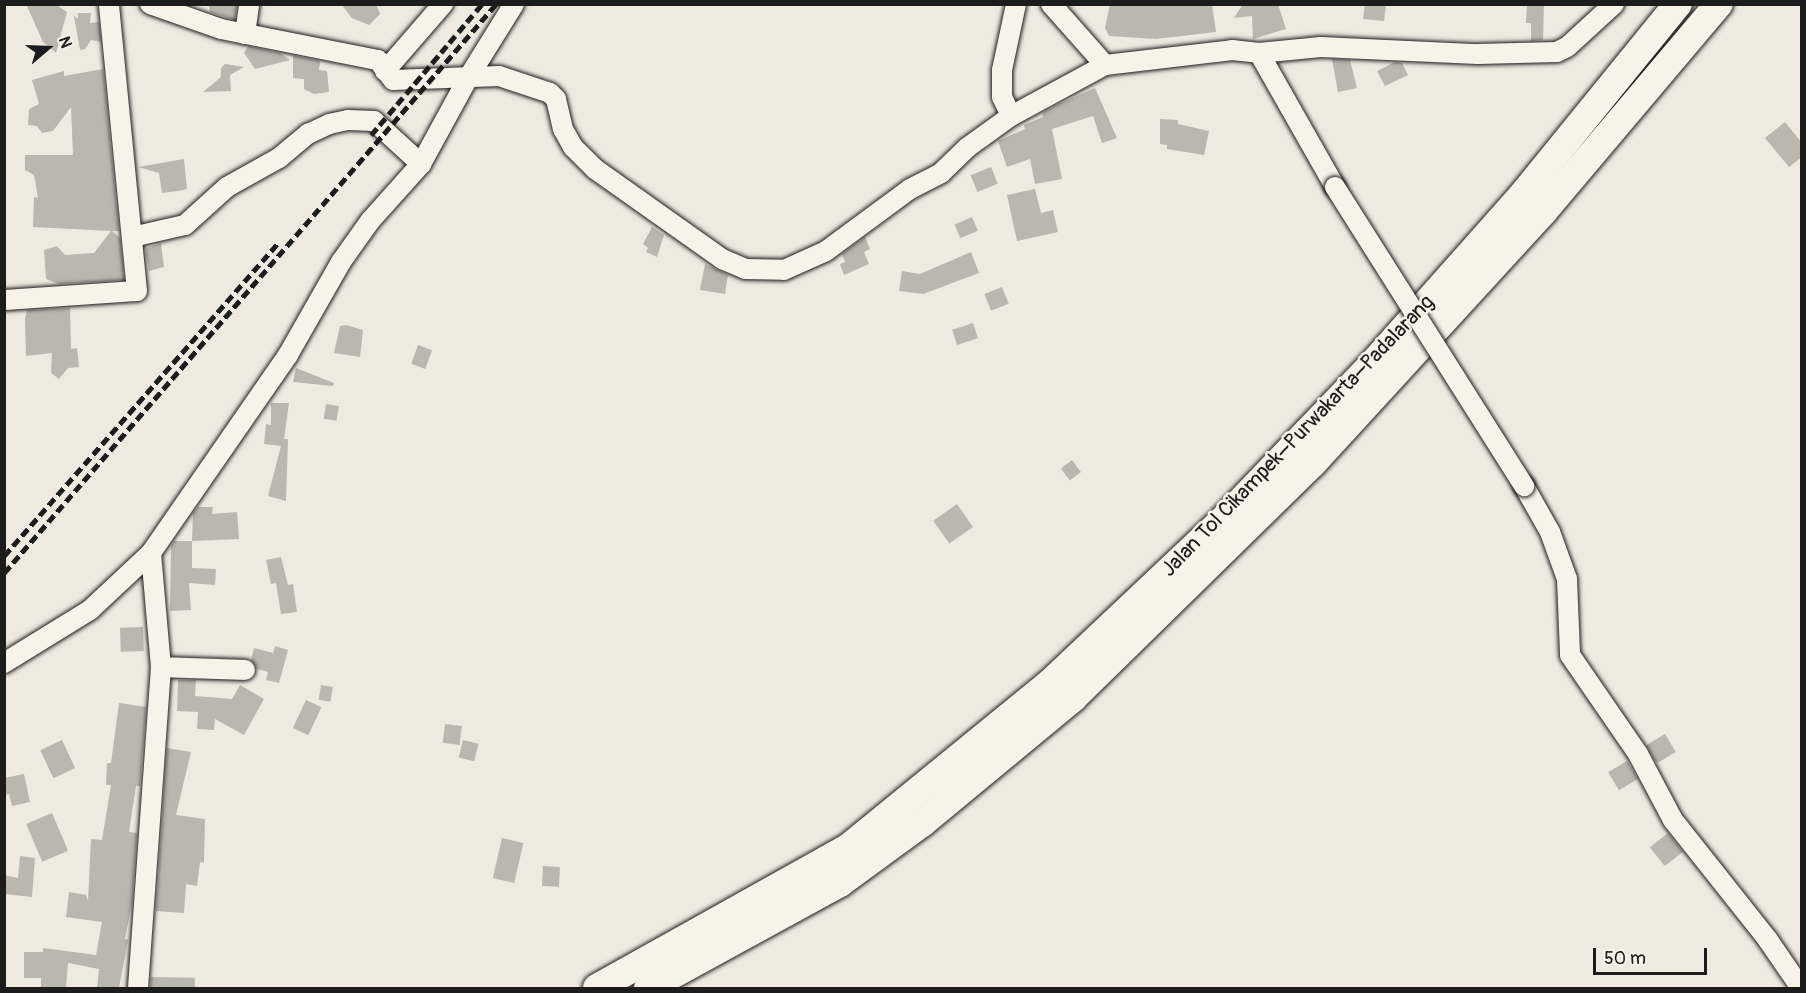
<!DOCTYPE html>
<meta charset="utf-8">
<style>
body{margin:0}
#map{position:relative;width:1806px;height:993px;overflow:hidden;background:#eeeae0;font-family:Pangolin,sans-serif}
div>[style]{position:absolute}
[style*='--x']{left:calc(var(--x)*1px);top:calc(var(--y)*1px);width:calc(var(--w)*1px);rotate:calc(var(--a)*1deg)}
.building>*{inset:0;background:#bab7af;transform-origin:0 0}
.roads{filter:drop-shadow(0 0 2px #1c1c1c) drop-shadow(0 0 2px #1c1c1c)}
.minor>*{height:20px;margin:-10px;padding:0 10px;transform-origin:10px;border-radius:10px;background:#f7f3e8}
.highway>*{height:28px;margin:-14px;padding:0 14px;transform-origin:14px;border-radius:14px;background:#f7f3e8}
.rail>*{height:4.5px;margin-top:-2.25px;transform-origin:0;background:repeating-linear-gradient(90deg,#1c1c1c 0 9px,transparent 0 13.5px)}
.bridges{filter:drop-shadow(0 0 2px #1c1c1c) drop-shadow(0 0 2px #1c1c1c)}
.minor-bridge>*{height:20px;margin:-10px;padding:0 10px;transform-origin:10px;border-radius:10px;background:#f7f3e8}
span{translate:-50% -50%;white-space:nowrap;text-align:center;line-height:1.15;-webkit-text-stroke:5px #f7f3e8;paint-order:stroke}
.street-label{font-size:21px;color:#1c1c1c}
.frame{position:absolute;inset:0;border:6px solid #1c1c1c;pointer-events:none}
.north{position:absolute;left:18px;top:18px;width:60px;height:60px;-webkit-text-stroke:4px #f7f3e8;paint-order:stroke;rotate:71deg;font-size:16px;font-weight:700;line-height:24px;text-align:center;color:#1c1c1c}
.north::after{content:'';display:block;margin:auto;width:21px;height:27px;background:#1c1c1c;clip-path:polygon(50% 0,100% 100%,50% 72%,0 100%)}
.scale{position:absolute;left:1593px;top:948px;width:114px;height:27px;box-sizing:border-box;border:3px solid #1c1c1c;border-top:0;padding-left:8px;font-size:18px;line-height:21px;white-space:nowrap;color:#1c1c1c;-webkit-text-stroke:4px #f7f3e8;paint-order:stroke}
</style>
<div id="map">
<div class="building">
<div style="clip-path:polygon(26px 4px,55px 4px,67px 12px,56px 53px,43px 42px)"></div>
<div style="clip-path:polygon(209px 4px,237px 4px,235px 20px,210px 12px)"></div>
<div style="clip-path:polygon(341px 4px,376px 4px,380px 14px,369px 25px,352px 18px)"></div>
<div style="clip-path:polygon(1110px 4px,1212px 4px,1216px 32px,1156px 39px,1109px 36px,1105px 28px)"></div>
<div style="clip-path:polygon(1243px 4px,1278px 4px,1286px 29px,1253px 39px,1252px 16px,1234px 18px)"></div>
<div style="clip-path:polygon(1365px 4px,1386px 4px,1384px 21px,1363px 19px)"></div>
<div style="clip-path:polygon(1527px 4px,1544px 4px,1543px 40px,1531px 41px,1531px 23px,1526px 23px)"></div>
<div style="clip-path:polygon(78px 13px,91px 13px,90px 23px,99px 22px,101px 42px,91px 40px,85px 49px,80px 50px,74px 16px,78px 19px)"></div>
<div style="clip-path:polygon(248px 46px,280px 53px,290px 60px,255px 69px,244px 53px)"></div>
<div style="clip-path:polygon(293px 55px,320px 61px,319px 70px,327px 71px,329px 92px,314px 94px,304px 89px,304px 79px,293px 78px)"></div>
<div style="clip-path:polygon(1332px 59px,1350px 60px,1357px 88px,1338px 92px)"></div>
<div style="clip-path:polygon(1395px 62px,1402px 63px,1408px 75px,1385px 86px,1377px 71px)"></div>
<div style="clip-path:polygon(225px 64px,244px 67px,230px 75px,231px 91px,203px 92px,221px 77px,221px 68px)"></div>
<div style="clip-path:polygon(103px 69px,119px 231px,112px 231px,120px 238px,124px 280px,59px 284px,46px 279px,44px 250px,57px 246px,65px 255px,94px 253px,111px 231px,33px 227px,34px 197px,38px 198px,34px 175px,25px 170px,25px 155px,73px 155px,71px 107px,53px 131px,42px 133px,37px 126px,28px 125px,29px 109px,39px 104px,32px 80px,64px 71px,64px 76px)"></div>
<div style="clip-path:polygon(1095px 88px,1117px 138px,1102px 143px,1093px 116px,1052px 129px,1062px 179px,1035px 184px,1030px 159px,1007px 167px,998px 141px,1025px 129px,1024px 125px,1043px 117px,1042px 113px,1059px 104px)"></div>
<div style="clip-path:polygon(1160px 119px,1178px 120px,1178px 124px,1209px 131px,1204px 155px,1167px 149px,1167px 145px,1160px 144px)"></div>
<div style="clip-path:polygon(1785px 122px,1802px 143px,1802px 157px,1789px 167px,1765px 138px)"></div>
<div style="clip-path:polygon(184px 159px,187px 189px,178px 191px,162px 193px,159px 173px,138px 167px)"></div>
<div style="left:991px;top:167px;width:18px;height:22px;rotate:68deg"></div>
<div style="clip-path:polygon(1035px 189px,1041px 213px,1053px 210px,1058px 232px,1017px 241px,1007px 195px)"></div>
<div style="left:972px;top:217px;width:15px;height:19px;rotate:67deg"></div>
<div style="clip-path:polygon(652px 227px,664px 235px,657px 257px,646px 252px,648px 248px,643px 244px)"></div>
<div style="clip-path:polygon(865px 237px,870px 249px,864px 252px,869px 264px,844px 275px,840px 264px,845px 262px,842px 254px)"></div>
<div style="clip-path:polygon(161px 243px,164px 267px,149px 271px,145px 249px)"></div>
<div style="clip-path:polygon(971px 252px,979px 273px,923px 294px,899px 291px,902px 271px,920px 274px)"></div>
<div style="clip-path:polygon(705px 264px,728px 275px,725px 294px,700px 290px)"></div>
<div style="left:1002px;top:287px;width:18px;height:19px;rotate:68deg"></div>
<div style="clip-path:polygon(70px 308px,71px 349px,77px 348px,79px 367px,68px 368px,59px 379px,51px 373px,52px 353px,26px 356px,25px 319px,27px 310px)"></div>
<div style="left:973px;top:323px;width:16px;height:22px;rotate:72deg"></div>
<div style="clip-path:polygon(346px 325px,363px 330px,360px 357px,334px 353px,340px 326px)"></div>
<div style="left:418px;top:345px;width:15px;height:20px;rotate:20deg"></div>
<div style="clip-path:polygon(296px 368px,334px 383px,333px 386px,293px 382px)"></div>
<div style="clip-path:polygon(271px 403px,289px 403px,284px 439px,288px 439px,286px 501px,268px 496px,281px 446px,264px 444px,266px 424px,271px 425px)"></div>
<div style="left:326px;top:404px;width:13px;height:15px;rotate:9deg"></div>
<div style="left:1072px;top:460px;width:15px;height:14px;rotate:53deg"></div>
<div style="left:957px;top:504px;width:28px;height:29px;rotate:55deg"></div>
<div style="clip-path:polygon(198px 507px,213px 507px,212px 514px,237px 512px,239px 539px,192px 541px,193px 513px)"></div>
<div style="clip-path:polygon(174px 541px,192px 541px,192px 568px,216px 569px,215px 585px,189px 583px,191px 610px,170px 611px,171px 546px)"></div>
<div style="clip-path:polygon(281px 557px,288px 585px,293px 584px,297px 612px,281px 614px,276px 583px,271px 584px,266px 560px)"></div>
<div style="left:143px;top:627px;width:24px;height:23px;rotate:88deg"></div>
<div style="clip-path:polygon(275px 646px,288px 650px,279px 683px,266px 680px,268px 672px,257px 669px,251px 660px,254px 648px,273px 653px)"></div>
<div style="clip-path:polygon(178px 680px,196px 680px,195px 696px,232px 699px,240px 685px,264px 699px,244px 735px,215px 719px,214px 730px,197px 729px,198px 712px,177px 711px)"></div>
<div style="left:321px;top:685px;width:12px;height:15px;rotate:9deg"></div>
<div style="left:306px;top:700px;width:17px;height:31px;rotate:25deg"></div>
<div style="clip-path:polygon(119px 703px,146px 707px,140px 786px,136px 786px,129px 832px,137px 833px,132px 903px,125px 939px,128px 940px,119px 988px,97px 988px,99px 969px,68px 963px,66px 988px,47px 988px,41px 987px,41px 978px,24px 978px,24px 952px,43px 952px,43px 948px,96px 955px,102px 922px,66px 917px,69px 892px,86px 895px,88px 901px,91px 839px,102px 840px,111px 785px,106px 785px,107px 763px,111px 763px)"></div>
<div style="left:445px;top:724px;width:17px;height:19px;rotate:7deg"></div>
<div style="left:1665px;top:734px;width:21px;height:22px;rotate:59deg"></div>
<div style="left:62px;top:740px;width:31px;height:24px;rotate:65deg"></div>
<div style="left:463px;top:740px;width:16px;height:18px;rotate:14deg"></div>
<div style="clip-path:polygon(167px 748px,191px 752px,176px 815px,205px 819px,204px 863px,200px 862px,197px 886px,186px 884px,184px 913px,156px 911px)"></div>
<div style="left:1627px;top:761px;width:21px;height:22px;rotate:59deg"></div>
<div style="clip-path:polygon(24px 774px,30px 802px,12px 806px,9px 794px,4px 795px,4px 778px)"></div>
<div style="left:52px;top:813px;width:41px;height:28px;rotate:67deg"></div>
<div style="left:1668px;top:833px;width:24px;height:23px;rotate:52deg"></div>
<div style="left:502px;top:838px;width:22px;height:41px;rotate:13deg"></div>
<div style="clip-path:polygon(20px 856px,35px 858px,32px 897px,4px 894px,4px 875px,18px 878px)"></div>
<div style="left:543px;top:866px;width:17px;height:20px;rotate:3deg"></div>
<div style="left:151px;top:977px;width:44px;height:11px;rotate:1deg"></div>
</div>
<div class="roads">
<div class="minor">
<div style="--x:150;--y:4;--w:75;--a:19.4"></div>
<div style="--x:221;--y:29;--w:160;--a:11.2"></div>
<div style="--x:378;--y:60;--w:25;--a:53"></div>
<div style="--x:393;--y:80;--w:106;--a:-2.2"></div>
<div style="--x:499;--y:76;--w:54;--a:18.4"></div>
<div style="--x:550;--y:93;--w:8;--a:45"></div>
<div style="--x:556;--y:99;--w:31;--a:77"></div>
<div style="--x:563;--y:129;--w:21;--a:61"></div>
<div style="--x:573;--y:147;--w:31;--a:45"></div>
<div style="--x:595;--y:169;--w:156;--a:35.3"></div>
<div style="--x:722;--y:259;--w:25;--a:23"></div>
<div style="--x:745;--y:269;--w:39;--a:1"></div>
<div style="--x:784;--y:270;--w:46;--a:-24.3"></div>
<div style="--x:826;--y:251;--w:104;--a:-36.4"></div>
<div style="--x:910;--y:189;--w:35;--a:-27"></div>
<div style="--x:941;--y:173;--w:37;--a:-44"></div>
<div style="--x:968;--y:147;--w:53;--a:-35.8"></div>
<div style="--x:1011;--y:116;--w:107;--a:-28.5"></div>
<div style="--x:1105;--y:65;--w:128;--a:-6.7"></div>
<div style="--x:1232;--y:50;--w:27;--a:6"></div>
<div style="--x:1259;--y:53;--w:62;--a:-5.5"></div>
<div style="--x:1321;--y:47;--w:157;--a:2.6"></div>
<div style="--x:1478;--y:54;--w:79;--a:-1.5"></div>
<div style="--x:1557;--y:52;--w:11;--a:-27"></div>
<div style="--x:1567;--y:47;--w:64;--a:-42.5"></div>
<div style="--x:1051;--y:4;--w:81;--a:48.5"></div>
<div style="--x:245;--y:34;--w:30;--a:-82"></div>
<div style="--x:1259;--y:53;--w:154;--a:60.4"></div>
<div style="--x:385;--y:71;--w:89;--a:-49.1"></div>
<div style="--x:1011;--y:116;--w:21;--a:-115"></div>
<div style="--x:1002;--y:97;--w:27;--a:-90"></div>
<div style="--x:1002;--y:70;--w:67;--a:-78"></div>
<div style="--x:421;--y:164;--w:98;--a:-61.3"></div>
<div style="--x:468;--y:78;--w:87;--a:-58.1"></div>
<div style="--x:132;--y:237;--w:54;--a:-12.8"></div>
<div style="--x:185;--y:225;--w:57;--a:-42.1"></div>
<div style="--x:227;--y:187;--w:60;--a:-29.1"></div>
<div style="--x:279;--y:158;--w:38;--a:-40"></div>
<div style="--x:308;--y:134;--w:23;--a:-25"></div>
<div style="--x:329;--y:124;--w:19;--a:-12"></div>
<div style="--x:348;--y:120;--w:26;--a:2"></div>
<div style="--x:374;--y:121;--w:64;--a:42.5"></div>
<div style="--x:421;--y:164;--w:76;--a:131.8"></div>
<div style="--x:370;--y:221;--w:50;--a:125.3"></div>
<div style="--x:341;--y:262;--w:107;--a:119.7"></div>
<div style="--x:288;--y:355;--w:241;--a:124.7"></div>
<div style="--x:151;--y:553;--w:114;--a:85"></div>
<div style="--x:161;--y:667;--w:322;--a:94.1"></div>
<div style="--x:4;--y:300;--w:133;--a:-3.9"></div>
<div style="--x:137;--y:291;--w:288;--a:-95.6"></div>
<div style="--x:1524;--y:486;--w:53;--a:60.5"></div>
<div style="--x:1550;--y:532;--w:50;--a:70.1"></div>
<div style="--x:1567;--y:579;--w:76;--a:87.7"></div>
<div style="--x:1570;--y:655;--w:120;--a:55.5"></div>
<div style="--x:1638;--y:754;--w:75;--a:62.1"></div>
<div style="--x:1673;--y:820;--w:153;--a:51.6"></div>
<div style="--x:1768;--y:940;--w:58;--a:55.5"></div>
<div style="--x:4;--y:663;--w:101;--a:-31.6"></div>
<div style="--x:90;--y:610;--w:83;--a:-43.1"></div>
<div style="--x:161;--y:667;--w:84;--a:2"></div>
</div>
<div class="highway">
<div style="--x:597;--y:988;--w:289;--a:-29.2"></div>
<div style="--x:849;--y:847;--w:258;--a:-39.2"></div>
<div style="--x:1049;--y:684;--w:232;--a:-43.3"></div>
<div style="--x:1218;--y:525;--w:228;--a:-46.2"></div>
<div style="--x:1376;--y:360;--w:225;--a:-48.4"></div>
<div style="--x:1525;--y:192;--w:242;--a:-50.9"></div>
<div style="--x:648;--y:988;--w:219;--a:-28.7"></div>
<div style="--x:840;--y:883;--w:102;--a:-36.2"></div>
<div style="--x:922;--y:823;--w:196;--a:-39.6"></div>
<div style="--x:1073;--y:698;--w:336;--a:-44.4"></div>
<div style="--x:1313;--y:463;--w:340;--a:-47.5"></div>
<div style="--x:1543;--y:212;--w:272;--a:-49.8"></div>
</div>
</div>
<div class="rail">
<div style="--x:371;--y:135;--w:172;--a:-49.7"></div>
<div style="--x:4;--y:556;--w:415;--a:-48.8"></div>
<div style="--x:4;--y:573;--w:752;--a:-49.15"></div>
</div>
<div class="bridges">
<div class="minor-bridge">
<div style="--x:1335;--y:187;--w:354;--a:57.7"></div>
</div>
</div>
<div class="street-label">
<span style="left:1298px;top:436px;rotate:-46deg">Jalan Tol Cikampek–Purwakarta–Padalarang</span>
</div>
<div class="frame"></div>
<div class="north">N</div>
<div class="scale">50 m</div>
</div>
